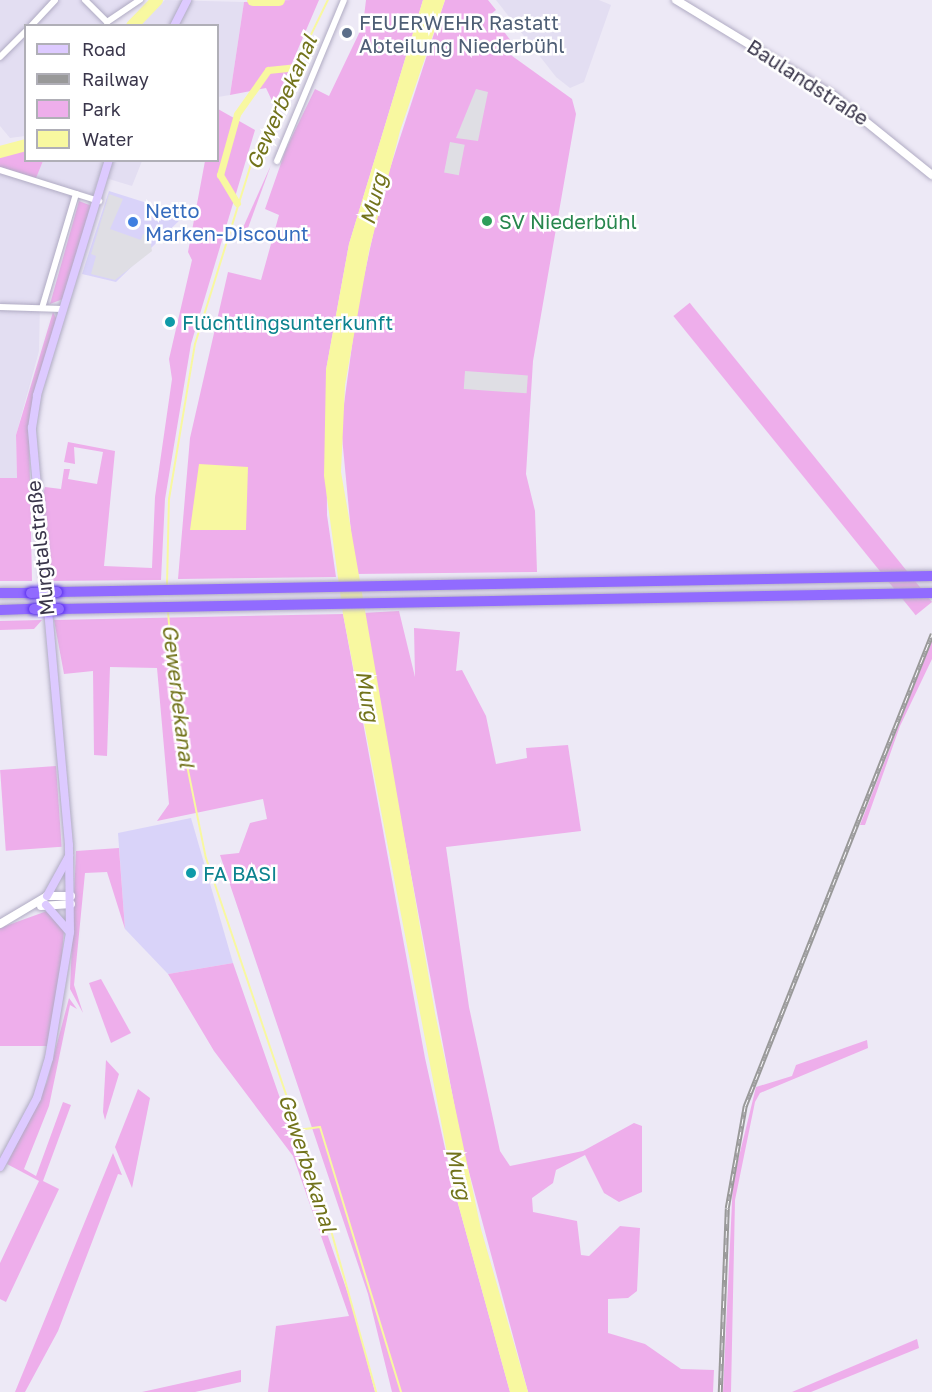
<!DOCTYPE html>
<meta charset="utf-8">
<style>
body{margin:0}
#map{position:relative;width:932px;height:1392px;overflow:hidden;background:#ede9f6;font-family:"Golos Text",sans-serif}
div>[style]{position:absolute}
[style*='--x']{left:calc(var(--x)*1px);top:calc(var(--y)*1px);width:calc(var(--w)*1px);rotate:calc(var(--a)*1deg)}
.residential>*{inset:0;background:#e3def2}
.commercial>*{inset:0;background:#d9d3f9}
.green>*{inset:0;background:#eeaeeb;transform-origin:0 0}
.parking>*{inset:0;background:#dfdee4;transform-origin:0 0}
.water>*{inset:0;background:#f8f8a0}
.stream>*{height:2px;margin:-1px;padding:0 1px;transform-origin:1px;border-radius:1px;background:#f8f8a0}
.canal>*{height:7px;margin:-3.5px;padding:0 3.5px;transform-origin:3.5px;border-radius:3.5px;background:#f8f8a0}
.river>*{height:12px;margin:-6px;padding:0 6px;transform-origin:6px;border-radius:6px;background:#f8f8a0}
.roads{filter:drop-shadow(0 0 2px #b0abc3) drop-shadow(0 0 2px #b0abc3)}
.minor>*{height:6px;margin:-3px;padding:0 3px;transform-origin:3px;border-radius:3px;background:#fff}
.tertiary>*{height:8px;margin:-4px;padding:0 4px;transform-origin:4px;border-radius:4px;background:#fff}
.secondary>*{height:8px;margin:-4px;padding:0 4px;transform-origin:4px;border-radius:4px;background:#ddcaff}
.motorway>*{height:10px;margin:-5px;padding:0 5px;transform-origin:5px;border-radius:5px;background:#916bff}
.rail>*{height:4.5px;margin-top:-2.25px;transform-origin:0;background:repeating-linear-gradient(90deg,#fff 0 7px,#999 0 14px);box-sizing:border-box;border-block:2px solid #999}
.bridges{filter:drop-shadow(0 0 2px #572cee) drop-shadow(0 0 2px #572cee)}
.motorway-bridge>*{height:10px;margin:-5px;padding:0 5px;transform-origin:5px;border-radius:5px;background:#916bff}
.dots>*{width:16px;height:16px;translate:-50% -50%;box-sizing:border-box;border:3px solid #fff;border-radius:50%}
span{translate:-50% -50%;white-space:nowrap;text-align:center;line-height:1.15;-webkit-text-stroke:5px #fff;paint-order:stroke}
.service-label{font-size:20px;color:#4e5e75}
.left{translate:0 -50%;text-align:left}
.street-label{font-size:20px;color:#3a364b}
.shop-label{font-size:20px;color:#366cbe}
.leisure-label{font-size:20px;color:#27864d}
.culture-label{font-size:20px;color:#0d838f}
.water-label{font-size:21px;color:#72731b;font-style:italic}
.legend{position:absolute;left:24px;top:24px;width:195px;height:138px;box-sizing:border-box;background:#fff;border:2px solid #b0afb7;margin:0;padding:8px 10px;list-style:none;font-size:18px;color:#3a364b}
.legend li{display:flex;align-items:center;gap:12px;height:30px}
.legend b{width:30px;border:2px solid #b0afb7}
</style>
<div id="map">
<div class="residential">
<div style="clip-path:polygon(0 0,138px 0,112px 20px,112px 25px,26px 26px,25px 136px,10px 138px,0 126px)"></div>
<div style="clip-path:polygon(165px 0,244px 2px,230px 95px,218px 97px,218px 26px,138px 26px)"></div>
<div style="clip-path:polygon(496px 0,599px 0,611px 5px,584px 82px,570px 88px,556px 77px)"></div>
<div style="clip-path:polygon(43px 161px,142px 161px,132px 186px,99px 176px,93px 195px,75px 190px,40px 302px,39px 351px,16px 435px,17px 478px,0 478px,0 173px,33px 184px)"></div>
</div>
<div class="commercial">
<div style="clip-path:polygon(109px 191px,185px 215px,116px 282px,82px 274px)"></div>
<div style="clip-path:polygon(191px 818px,233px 963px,168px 974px,125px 929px,118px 833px)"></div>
</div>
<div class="green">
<div style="clip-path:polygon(291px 0,319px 0,274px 105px,266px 88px,230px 95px,244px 2px)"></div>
<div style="clip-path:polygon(366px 0,423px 0,349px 244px,326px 370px,327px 515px,336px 577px,178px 579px,190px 438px,228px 272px,261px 280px,279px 215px,265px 209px,286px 149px,315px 89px,329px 96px,363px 25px)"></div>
<div style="clip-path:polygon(445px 0,488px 0,496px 10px,491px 14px,511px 41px,504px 50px,572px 99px,576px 114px,533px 361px,526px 474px,535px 511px,537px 572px,355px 574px,341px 426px,357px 309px,382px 193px)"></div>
<div style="clip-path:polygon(218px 109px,255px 130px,191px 344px,165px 499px,161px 580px,48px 581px,41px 501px,45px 487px,61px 489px,64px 469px,70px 469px,68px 479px,97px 484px,103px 452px,74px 447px,75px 464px,64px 462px,68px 442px,115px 451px,104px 566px,152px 568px,155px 497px,172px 379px,169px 359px,192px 260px,188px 252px,205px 161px,218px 160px)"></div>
<div style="clip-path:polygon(25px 148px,26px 160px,43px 161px,36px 178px,0 167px,0 155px)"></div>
<div style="clip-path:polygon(271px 165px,248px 228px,242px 242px,237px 241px)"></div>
<div style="clip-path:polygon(79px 201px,92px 206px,63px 299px,50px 304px)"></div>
<div style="clip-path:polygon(53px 312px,57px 320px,29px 432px,32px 581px,0 581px,0 478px,17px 478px,16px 435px)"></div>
<div style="left:932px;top:602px;width:21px;height:385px;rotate:141deg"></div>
<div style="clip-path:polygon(399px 611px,415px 677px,414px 628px,460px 632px,456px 671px,462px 670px,486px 716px,496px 764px,527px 758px,526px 748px,568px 745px,581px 831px,446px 847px,469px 1007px,500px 1151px,510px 1166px,583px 1151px,634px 1123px,642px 1126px,642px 1192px,619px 1202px,604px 1193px,585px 1155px,556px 1170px,553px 1183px,532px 1198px,533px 1212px,577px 1221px,581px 1255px,589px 1256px,620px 1226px,640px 1228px,637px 1291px,628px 1298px,608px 1299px,608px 1333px,645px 1344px,681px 1369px,714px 1370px,713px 1392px,528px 1392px,462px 1146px,362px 613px)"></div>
<div style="clip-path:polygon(343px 614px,425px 1058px,454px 1189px,510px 1392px,392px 1392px,368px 1294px,220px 855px,239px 853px,250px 823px,267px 819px,263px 799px,157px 821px,169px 804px,157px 668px,110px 667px,107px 756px,94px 755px,93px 671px,64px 674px,54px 620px)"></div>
<div style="clip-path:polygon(42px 620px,34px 629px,0 630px,0 621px)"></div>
<div style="clip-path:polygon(932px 640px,932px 659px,900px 726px,865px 825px,860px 825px)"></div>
<div style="left:56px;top:766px;width:81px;height:56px;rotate:86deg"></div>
<div style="clip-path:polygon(119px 848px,125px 929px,107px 872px,85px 873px,74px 985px,83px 1013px,70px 989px,76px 851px)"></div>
<div style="clip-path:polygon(47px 911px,64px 930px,57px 1014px,48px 1046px,0 1046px,0 928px)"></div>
<div style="clip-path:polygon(233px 963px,354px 1311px,375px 1392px,268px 1392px,276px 1326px,349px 1316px,293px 1156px,214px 1051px,168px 974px)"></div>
<div style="clip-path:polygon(101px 979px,131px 1033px,111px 1043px,89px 983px)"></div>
<div style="clip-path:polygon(69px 998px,77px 1009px,70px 1005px,49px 1106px,24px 1169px,36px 1176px,63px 1102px,71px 1105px,43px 1181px,59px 1189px,6px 1302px,0 1299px,0 1263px,39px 1181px,7px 1164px,47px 1082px)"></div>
<div style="clip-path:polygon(867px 1040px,868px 1048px,760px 1093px,755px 1102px,735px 1200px,731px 1392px,723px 1392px,733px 1181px,756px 1087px,792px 1076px,796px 1065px)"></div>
<div style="clip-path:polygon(106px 1060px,119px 1074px,105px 1120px,103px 1112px)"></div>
<div style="clip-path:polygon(138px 1089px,150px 1098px,132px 1188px,115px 1147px)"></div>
<div style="clip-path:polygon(113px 1153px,122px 1175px,118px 1174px,58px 1331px,25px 1392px,15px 1392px)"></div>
<div style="clip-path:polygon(917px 1339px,919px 1348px,811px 1392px,792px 1392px)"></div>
<div style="clip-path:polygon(241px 1370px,241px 1382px,195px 1392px,142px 1392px)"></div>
</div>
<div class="parking">
<div style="clip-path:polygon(476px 89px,488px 92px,478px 141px,456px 138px)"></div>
<div style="left:450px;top:142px;width:15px;height:31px;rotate:11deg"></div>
<div style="clip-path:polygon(109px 194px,123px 199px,110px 229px,141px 240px,143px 234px,149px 235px,152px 251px,115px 280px,91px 274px,96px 256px,91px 254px)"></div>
<div style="left:465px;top:371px;width:63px;height:18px;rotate:4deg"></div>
</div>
<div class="water">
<div style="clip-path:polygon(423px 0,445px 0,400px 131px,369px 251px,345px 385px,341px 472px,435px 1013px,481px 1229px,528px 1392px,510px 1392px,454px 1189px,343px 614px,324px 476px,326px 370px,349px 244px)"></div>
<div style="clip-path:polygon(199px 464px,248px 467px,246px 530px,190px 530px)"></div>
</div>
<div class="stream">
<div style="--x:167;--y:585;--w:86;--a:-88.7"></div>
<div style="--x:169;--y:499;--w:157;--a:-80.5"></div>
<div style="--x:195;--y:344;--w:205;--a:-72.7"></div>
<div style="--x:256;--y:148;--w:165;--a:-64.1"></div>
<div style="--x:168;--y:612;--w:104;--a:85.1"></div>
<div style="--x:177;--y:716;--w:145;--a:78.5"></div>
<div style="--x:206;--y:858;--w:378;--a:71.3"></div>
<div style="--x:327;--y:1216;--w:183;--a:74.4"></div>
<div style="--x:298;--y:1130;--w:22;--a:-8"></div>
<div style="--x:320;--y:1127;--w:277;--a:73"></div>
</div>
<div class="canal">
<div style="--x:237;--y:203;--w:33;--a:-121"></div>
<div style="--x:220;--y:175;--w:63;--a:-74.4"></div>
<div style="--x:237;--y:114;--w:54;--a:-54.8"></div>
<div style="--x:268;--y:70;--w:27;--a:-6"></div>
</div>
<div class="river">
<div style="--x:253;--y:0;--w:26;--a:0"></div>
<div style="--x:132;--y:26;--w:36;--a:-46"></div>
<div style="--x:0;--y:152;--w:27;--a:-15"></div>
</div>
<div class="roads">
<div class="minor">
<div style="--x:85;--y:0;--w:31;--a:45"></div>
<div style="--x:107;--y:22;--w:40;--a:-34"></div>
<div style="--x:31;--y:26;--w:35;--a:-47"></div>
<div style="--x:0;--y:57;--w:37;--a:-45"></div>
<div style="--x:277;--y:161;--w:174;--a:-67.4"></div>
<div style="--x:0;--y:170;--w:104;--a:17.4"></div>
<div style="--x:0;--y:307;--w:63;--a:1.8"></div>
<div style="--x:42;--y:308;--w:119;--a:-73.4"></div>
</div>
<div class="tertiary">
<div style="--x:676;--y:0;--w:185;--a:31.3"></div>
<div style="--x:834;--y:96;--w:126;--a:38.9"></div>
<div style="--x:41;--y:906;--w:30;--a:-4"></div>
<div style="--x:0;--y:924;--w:55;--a:-30.8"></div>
<div style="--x:47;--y:896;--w:24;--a:0"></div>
</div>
<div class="secondary">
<div style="--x:174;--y:26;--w:29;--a:-63"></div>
<div style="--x:47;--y:896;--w:46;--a:-61.2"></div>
<div style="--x:46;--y:905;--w:35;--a:49"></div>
<div style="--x:0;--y:1167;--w:78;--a:-61.8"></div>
<div style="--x:37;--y:1098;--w:42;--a:-73.3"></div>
<div style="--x:49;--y:1058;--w:128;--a:-80.5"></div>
<div style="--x:70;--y:932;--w:87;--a:-90.7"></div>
<div style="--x:69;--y:845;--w:419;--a:-95.1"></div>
<div style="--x:32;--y:428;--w:33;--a:-81"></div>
<div style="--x:37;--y:395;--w:246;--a:-73"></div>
</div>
<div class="motorway">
<div style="--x:57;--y:592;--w:875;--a:-1.05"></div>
<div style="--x:0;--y:593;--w:31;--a:0"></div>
<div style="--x:59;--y:609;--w:873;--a:-1.05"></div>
<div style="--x:0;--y:610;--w:34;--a:-2"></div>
</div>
</div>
<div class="rail">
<div style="--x:720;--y:1392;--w:184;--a:-87.8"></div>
<div style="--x:727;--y:1208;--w:104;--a:-80"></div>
<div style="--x:745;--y:1106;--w:508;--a:-68.39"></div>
</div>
<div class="bridges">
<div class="motorway-bridge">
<div style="--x:31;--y:593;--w:26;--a:-2"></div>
<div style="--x:34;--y:609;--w:25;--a:0"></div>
</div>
</div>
<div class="dots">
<div style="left:347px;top:33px;background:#5c6f8a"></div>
<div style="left:487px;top:221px;background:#2e9e5b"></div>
<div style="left:133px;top:222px;background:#3f7fe0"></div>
<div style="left:170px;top:322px;background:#0f9aa8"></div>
<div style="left:191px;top:873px;background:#0f9aa8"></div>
</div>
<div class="service-label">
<span class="left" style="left:359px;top:34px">FEUERWEHR Rastatt<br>Abteilung Niederbühl</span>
</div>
<div class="street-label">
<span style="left:808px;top:82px;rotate:33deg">Baulandstraße</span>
<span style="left:40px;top:548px;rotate:-96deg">Murgtalstraße</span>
</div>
<div class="shop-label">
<span class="left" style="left:145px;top:222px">Netto<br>Marken-Discount</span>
</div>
<div class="leisure-label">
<span class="left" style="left:499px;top:221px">SV Niederbühl</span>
</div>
<div class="culture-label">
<span class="left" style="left:182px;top:322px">Flüchtlingsunterkunft</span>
<span class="left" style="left:203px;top:873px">FA BASI</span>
</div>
<div class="water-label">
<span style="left:281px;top:102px;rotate:-66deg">Gewerbekanal</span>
<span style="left:373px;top:199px;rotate:-75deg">Murg</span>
<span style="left:179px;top:696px;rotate:83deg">Gewerbekanal</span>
<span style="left:368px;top:696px;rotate:80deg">Murg</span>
<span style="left:308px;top:1163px;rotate:72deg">Gewerbekanal</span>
<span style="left:459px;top:1174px;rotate:77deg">Murg</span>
</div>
<ul class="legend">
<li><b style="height:8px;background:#ddcaff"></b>Road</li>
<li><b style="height:8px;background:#999"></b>Railway</li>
<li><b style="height:16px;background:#eeaeeb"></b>Park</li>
<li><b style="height:16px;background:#f8f8a0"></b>Water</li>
</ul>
</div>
